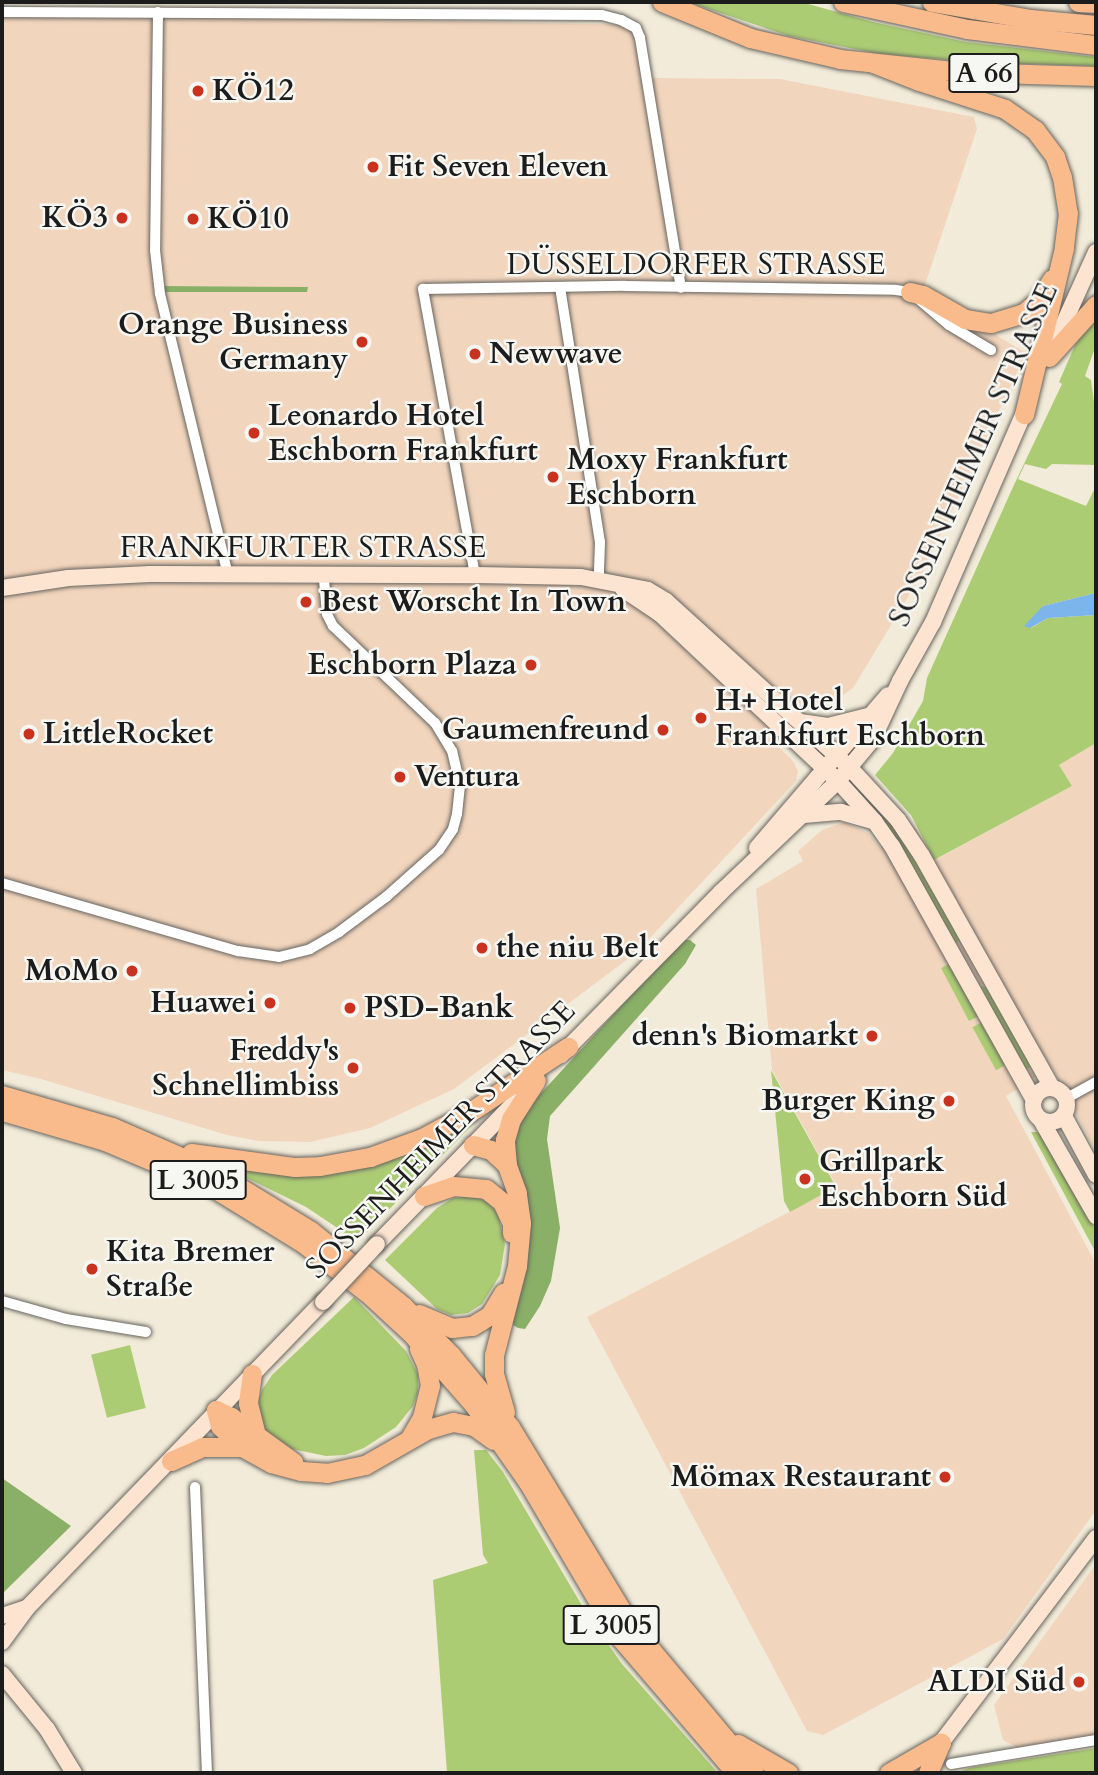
<!DOCTYPE html>
<meta charset="utf-8">
<style>
body{margin:0}
#map{position:relative;width:1098px;height:1775px;overflow:hidden;background:#f2ebd9;font-family:Cardo,serif}
div>[style]{position:absolute}
[style*='--x']{left:calc(var(--x)*1px);top:calc(var(--y)*1px);width:calc(var(--w)*1px);rotate:calc(var(--a)*1deg)}
.built>*{inset:0;background:#f2d5bd}
.green>*{inset:0;background:#accc74;transform-origin:0 0}
.forest>*{inset:0;background:#89b066}
.water>*{inset:0;background:#7cb4ec}
.roads{filter:drop-shadow(0 0 2px #67645e) drop-shadow(0 0 2px #67645e)}
.street>*{height:10px;margin:-5px;padding:0 5px;transform-origin:5px;border-radius:5px;background:#fff}
.secondary>*{height:16px;margin:-8px;padding:0 8px;transform-origin:8px;border-radius:8px;background:#fde4d1}
.secondary>.ring{margin:-8px;padding:0;box-sizing:content-box;background:none;border:16px solid #fde4d1;border-radius:50%}
.highway>*{height:19px;margin:-9.5px;padding:0 9.5px;transform-origin:9.5px;border-radius:9.5px;background:#fabb8c}
.bridges{filter:drop-shadow(0 0 2px #67645e) drop-shadow(0 0 2px #67645e)}
.secondary-bridge>*{height:16px;margin:-8px;padding:0 8px;transform-origin:8px;border-radius:8px;background:#fde4d1}
.dots>*{width:19px;height:19px;translate:-50% -50%;box-sizing:border-box;border:4px solid #f6f6f2;border-radius:50%}
span{translate:-50% -50%;white-space:nowrap;text-align:center;line-height:1.15;-webkit-text-stroke:5px #f6f6f2;paint-order:stroke}
.shield-label span{padding:2px 5px;background:#f6f6f2;border:2px solid;border-radius:5px;-webkit-text-stroke-width:0}
.shield-label{font-size:28px;color:#1c1c1c;font-weight:700}
.poi-label{font-size:30px;color:#1c1c1c;font-weight:700}
.left{translate:0 -50%;text-align:left}
.right{translate:-100% -50%;text-align:right}
.street-label{font-size:30px;color:#1c1c1c}
.frame{position:absolute;inset:0;border:4px solid #1c1c1c;pointer-events:none}
</style>
<div id="map">
<div class="built">
<div style="clip-path:polygon(2px 13px,641px 25px,651px 78px,780px 79px,974px 117px,977px 129px,923px 291px,1026px 353px,923px 572px,853px 688px,839px 698px,818px 703px,788px 703px,764px 733px,793px 761px,798px 771px,796px 781px,636px 953px,454px 1089px,370px 1128px,310px 1142px,259px 1141px,227px 1135px,41px 1079px,2px 1070px)"></div>
<div style="clip-path:polygon(1096px 743px,1096px 1152px,1052px 1067px,1006px 1096px,1096px 1264px,1096px 1510px,1003px 1639px,823px 1735px,807px 1731px,587px 1317px,837px 1187px,772px 1070px,756px 889px,803px 861px,798px 851px,822px 830px,845px 822px,868px 833px,880px 847px,915px 827px,935px 860px,1072px 786px,1059px 765px)"></div>
<div style="clip-path:polygon(1096px 1564px,1096px 1736px,1020px 1749px,1003px 1740px,994px 1705px)"></div>
</div>
<div class="green">
<div style="clip-path:polygon(688px 2px,801px 2px,873px 22px,966px 42px,1096px 57px,1096px 66px,986px 63px,880px 54px,789px 36px)"></div>
<div style="clip-path:polygon(1096px 312px,1096px 345px,1085px 376px,1091px 380px,1096px 417px,1096px 465px,1052px 464px,1046px 469px,1025px 464px,1018px 479px,1086px 506px,1096px 486px,1096px 593px,1043px 606px,1031px 628px,1048px 618px,1096px 615px,1096px 743px,1059px 765px,1072px 786px,934px 860px,911px 815px,875px 775px,893px 753px,923px 701px,927px 678px,1013px 487px,1062px 384px,1059px 382px,1076px 343px)"></div>
<div style="clip-path:polygon(872px 797px,895px 826px,963px 940px,955px 943px,900px 844px,867px 801px)"></div>
<div style="clip-path:polygon(949px 964px,979px 1016px,969px 1021px,941px 968px)"></div>
<div style="clip-path:polygon(981px 986px,991px 989px,1033px 1066px,1023px 1071px)"></div>
<div style="left:982px;top:1022px;width:49px;height:11px;rotate:61deg"></div>
<div style="clip-path:polygon(771px 1070px,836px 1187px,790px 1212px,784px 1201px)"></div>
<div style="clip-path:polygon(474px 1115px,479px 1118px,360px 1239px,354px 1239px,306px 1207px,220px 1165px,320px 1173px)"></div>
<div style="clip-path:polygon(1031px 1132px,1037px 1132px,1045px 1137px,1096px 1231px,1096px 1253px)"></div>
<div style="clip-path:polygon(472px 1196px,488px 1202px,498px 1214px,505px 1244px,500px 1275px,482px 1304px,468px 1313px,451px 1315px,437px 1309px,385px 1260px,437px 1208px,453px 1198px)"></div>
<div style="clip-path:polygon(354px 1297px,406px 1351px,418px 1374px,418px 1392px,413px 1406px,396px 1427px,364px 1448px,345px 1455px,326px 1456px,292px 1449px,263px 1429px,257px 1405px,262px 1390px,272px 1375px)"></div>
<div style="left:130px;top:1345px;width:65px;height:40px;rotate:76deg"></div>
<div style="clip-path:polygon(474px 1450px,486px 1450px,503px 1472px,590px 1619px,622px 1664px,718px 1773px,447px 1773px,433px 1580px,488px 1563px,483px 1555px)"></div>
<div style="clip-path:polygon(1096px 1748px,1096px 1773px,957px 1773px,969px 1768px)"></div>
</div>
<div class="forest">
<div style="clip-path:polygon(162px 286px,308px 287px,307px 292px,163px 292px)"></div>
<div style="clip-path:polygon(682px 940px,690px 940px,696px 945px,685px 964px,550px 1116px,547px 1139px,560px 1228px,551px 1281px,540px 1306px,525px 1329px,518px 1328px,513px 1325px,512px 1320px,514px 1129px,531px 1104px)"></div>
<div style="clip-path:polygon(2px 1478px,71px 1526px,2px 1594px)"></div>
</div>
<div class="water">
<div style="clip-path:polygon(1096px 593px,1096px 615px,1048px 618px,1030px 628px,1024px 626px,1043px 606px)"></div>
</div>
<div class="roads">
<div class="street">
<div style="--x:2;--y:12;--w:600;--a:0.29"></div>
<div style="--x:602;--y:15;--w:20;--a:15"></div>
<div style="--x:621;--y:20;--w:17;--a:28"></div>
<div style="--x:636;--y:28;--w:11;--a:68"></div>
<div style="--x:640;--y:38;--w:253;--a:80.7"></div>
<div style="--x:158;--y:12;--w:238;--a:90.7"></div>
<div style="--x:155;--y:250;--w:44;--a:83.5"></div>
<div style="--x:160;--y:294;--w:290;--a:76.4"></div>
<div style="--x:560;--y:287;--w:258;--a:81.1"></div>
<div style="--x:600;--y:542;--w:38;--a:92"></div>
<div style="--x:475;--y:575;--w:291;--a:-100.3"></div>
<div style="--x:423;--y:289;--w:202;--a:-0.9"></div>
<div style="--x:625;--y:286;--w:271;--a:0.8"></div>
<div style="--x:896;--y:290;--w:14;--a:8"></div>
<div style="--x:910;--y:292;--w:51;--a:40.2"></div>
<div style="--x:949;--y:325;--w:49;--a:30.8"></div>
<div style="--x:2;--y:883;--w:246;--a:16.1"></div>
<div style="--x:238;--y:951;--w:41;--a:8.3"></div>
<div style="--x:279;--y:957;--w:32;--a:-14"></div>
<div style="--x:310;--y:949;--w:34;--a:-30"></div>
<div style="--x:339;--y:932;--w:59;--a:-36.7"></div>
<div style="--x:386;--y:897;--w:71;--a:-41.6"></div>
<div style="--x:439;--y:850;--w:25;--a:-56"></div>
<div style="--x:453;--y:829;--w:16;--a:-75"></div>
<div style="--x:457;--y:814;--w:29;--a:-84"></div>
<div style="--x:460;--y:785;--w:35;--a:-103"></div>
<div style="--x:452;--y:751;--w:33;--a:-121"></div>
<div style="--x:435;--y:723;--w:141;--a:-136.4"></div>
<div style="--x:333;--y:626;--w:13;--a:-117"></div>
<div style="--x:327;--y:614;--w:37;--a:-95"></div>
<div style="--x:1067;--y:1098;--w:33;--a:-29"></div>
<div style="--x:2;--y:1301;--w:66;--a:15.7"></div>
<div style="--x:66;--y:1319;--w:81;--a:9.2"></div>
<div style="--x:195;--y:1487;--w:286;--a:87.6"></div>
<div style="--x:951;--y:1764;--w:147;--a:-9.4"></div>
</div>
<div class="secondary">
<div style="--x:1054;--y:345;--w:102;--a:-65.7"></div>
<div style="--x:2;--y:588;--w:67;--a:-8.6"></div>
<div style="--x:68;--y:578;--w:82;--a:-2.8"></div>
<div style="--x:150;--y:574;--w:325;--a:0.2"></div>
<div style="--x:475;--y:575;--w:106;--a:1.1"></div>
<div style="--x:581;--y:577;--w:68;--a:11"></div>
<div style="--x:648;--y:590;--w:21;--a:31"></div>
<div style="--x:666;--y:601;--w:248;--a:42.2"></div>
<div style="--x:850;--y:768;--w:71;--a:47.3"></div>
<div style="--x:898;--y:820;--w:43;--a:56.3"></div>
<div style="--x:922;--y:856;--w:266;--a:60.7"></div>
<div style="--x:623;--y:589;--w:45;--a:34"></div>
<div style="--x:660;--y:614;--w:244;--a:43.2"></div>
<div style="--x:838;--y:781;--w:55;--a:47.9"></div>
<div style="--x:875;--y:822;--w:29;--a:55"></div>
<div style="--x:892;--y:846;--w:291;--a:60.8"></div>
<div style="--x:800;--y:722;--w:28;--a:8"></div>
<div style="--x:828;--y:726;--w:45;--a:-14"></div>
<div style="--x:804;--y:815;--w:37;--a:-5"></div>
<div style="--x:841;--y:812;--w:33;--a:16"></div>
<div style="--x:757;--y:848;--w:201;--a:-49.4"></div>
<div style="--x:561;--y:1055;--w:227;--a:-45.5"></div>
<div style="--x:720;--y:893;--w:163;--a:-43.5"></div>
<div style="--x:838;--y:781;--w:55;--a:-50.2"></div>
<div style="--x:873;--y:739;--w:64;--a:-65"></div>
<div style="--x:900;--y:681;--w:68;--a:-60.8"></div>
<div style="--x:933;--y:622;--w:238;--a:-66.5"></div>
<div class="ring" style="left:1033px;top:1088px;width:18px;height:18px"></div>
<div style="--x:1064;--y:1116;--w:67;--a:61.5"></div>
<div style="--x:1041;--y:1120;--w:111;--a:60.2"></div>
<div style="--x:377;--y:1244;--w:199;--a:-45.8"></div>
<div style="--x:2;--y:1616;--w:26;--a:-18"></div>
<div style="--x:2;--y:1642;--w:42;--a:-53.7"></div>
<div style="--x:27;--y:1608;--w:426;--a:-46"></div>
<div style="--x:2;--y:1674;--w:71;--a:50.7"></div>
<div style="--x:47;--y:1729;--w:52;--a:58.5"></div>
<div style="--x:941;--y:1743;--w:257;--a:-52.9"></div>
</div>
<div class="highway">
<div style="--x:662;--y:2;--w:95;--a:22.2"></div>
<div style="--x:750;--y:38;--w:92;--a:13.1"></div>
<div style="--x:840;--y:59;--w:123;--a:6.1"></div>
<div style="--x:962;--y:72;--w:134;--a:1.7"></div>
<div style="--x:843;--y:2;--w:127;--a:12.3"></div>
<div style="--x:967;--y:29;--w:130;--a:7.1"></div>
<div style="--x:932;--y:2;--w:99;--a:9.8"></div>
<div style="--x:1030;--y:19;--w:66;--a:5.2"></div>
<div style="--x:1078;--y:2;--w:18;--a:3"></div>
<div style="--x:873;--y:63;--w:49;--a:21.4"></div>
<div style="--x:919;--y:81;--w:90;--a:18"></div>
<div style="--x:1005;--y:109;--w:37;--a:35"></div>
<div style="--x:1035;--y:130;--w:34;--a:53"></div>
<div style="--x:1055;--y:157;--w:21;--a:71"></div>
<div style="--x:1062;--y:177;--w:36;--a:81"></div>
<div style="--x:1068;--y:213;--w:35;--a:97"></div>
<div style="--x:1064;--y:248;--w:171;--a:103.5"></div>
<div style="--x:910;--y:292;--w:13;--a:13"></div>
<div style="--x:923;--y:295;--w:48;--a:29.7"></div>
<div style="--x:965;--y:319;--w:26;--a:9"></div>
<div style="--x:991;--y:323;--w:34;--a:-17"></div>
<div style="--x:1024;--y:313;--w:21;--a:-41"></div>
<div style="--x:1040;--y:299;--w:23;--a:-59"></div>
<div style="--x:1049;--y:357;--w:70;--a:-47.9"></div>
<div style="--x:2;--y:1095;--w:115;--a:16.2"></div>
<div style="--x:112;--y:1127;--w:110;--a:23.5"></div>
<div style="--x:213;--y:1171;--w:115;--a:31.5"></div>
<div style="--x:311;--y:1231;--w:119;--a:39.2"></div>
<div style="--x:403;--y:1306;--w:69;--a:45.6"></div>
<div style="--x:451;--y:1355;--w:93;--a:50.7"></div>
<div style="--x:510;--y:1427;--w:233;--a:58.7"></div>
<div style="--x:631;--y:1626;--w:192;--a:50.1"></div>
<div style="--x:2;--y:1111;--w:107;--a:16.2"></div>
<div style="--x:105;--y:1141;--w:111;--a:22.9"></div>
<div style="--x:207;--y:1184;--w:113;--a:31.6"></div>
<div style="--x:303;--y:1243;--w:86;--a:37.9"></div>
<div style="--x:371;--y:1296;--w:54;--a:42.8"></div>
<div style="--x:411;--y:1333;--w:96;--a:48.8"></div>
<div style="--x:474;--y:1405;--w:94;--a:55"></div>
<div style="--x:528;--y:1482;--w:178;--a:59.5"></div>
<div style="--x:618;--y:1635;--w:182;--a:49.5"></div>
<div style="--x:473;--y:1145;--w:19;--a:16"></div>
<div style="--x:491;--y:1150;--w:22;--a:43"></div>
<div style="--x:191;--y:1153;--w:105;--a:7.7"></div>
<div style="--x:295;--y:1167;--w:25;--a:-2"></div>
<div style="--x:320;--y:1166;--w:51;--a:-10.2"></div>
<div style="--x:370;--y:1157;--w:55;--a:-20.1"></div>
<div style="--x:422;--y:1138;--w:55;--a:-28.4"></div>
<div style="--x:470;--y:1112;--w:118;--a:-33.6"></div>
<div style="--x:424;--y:1196;--w:31;--a:-19"></div>
<div style="--x:453;--y:1186;--w:33;--a:5"></div>
<div style="--x:486;--y:1189;--w:21;--a:39"></div>
<div style="--x:502;--y:1202;--w:23;--a:65"></div>
<div style="--x:512;--y:1223;--w:10;--a:90"></div>
<div style="--x:419;--y:1314;--w:36;--a:23"></div>
<div style="--x:452;--y:1328;--w:20;--a:-6"></div>
<div style="--x:472;--y:1326;--w:21;--a:-31"></div>
<div style="--x:490;--y:1315;--w:26;--a:-59"></div>
<div style="--x:252;--y:1374;--w:29;--a:98"></div>
<div style="--x:248;--y:1403;--w:33;--a:76"></div>
<div style="--x:216;--y:1410;--w:16;--a:76"></div>
<div style="--x:220;--y:1426;--w:30;--a:44"></div>
<div style="--x:242;--y:1447;--w:33;--a:29"></div>
<div style="--x:271;--y:1463;--w:31;--a:15"></div>
<div style="--x:301;--y:1471;--w:26;--a:4"></div>
<div style="--x:327;--y:1473;--w:39;--a:-12"></div>
<div style="--x:365;--y:1465;--w:73;--a:-29.7"></div>
<div style="--x:428;--y:1429;--w:26;--a:-16"></div>
<div style="--x:453;--y:1422;--w:21;--a:11"></div>
<div style="--x:474;--y:1426;--w:24;--a:36"></div>
<div style="--x:216;--y:1410;--w:17;--a:25"></div>
<div style="--x:231;--y:1417;--w:77;--a:36"></div>
<div style="--x:505;--y:1412;--w:40;--a:-106"></div>
<div style="--x:494;--y:1374;--w:19;--a:-90"></div>
<div style="--x:494;--y:1355;--w:92;--a:-75.5"></div>
<div style="--x:517;--y:1266;--w:43;--a:-84.7"></div>
<div style="--x:521;--y:1223;--w:30;--a:-98"></div>
<div style="--x:517;--y:1193;--w:30;--a:-110"></div>
<div style="--x:507;--y:1165;--w:25;--a:-95"></div>
<div style="--x:505;--y:1140;--w:22;--a:-74"></div>
<div style="--x:511;--y:1119;--w:46;--a:-57.3"></div>
<div style="--x:410;--y:1438;--w:24;--a:-60"></div>
<div style="--x:422;--y:1417;--w:32;--a:-76"></div>
<div style="--x:430;--y:1386;--w:22;--a:-100"></div>
<div style="--x:426;--y:1364;--w:17;--a:-115"></div>
<div style="--x:171;--y:1461;--w:34;--a:-24"></div>
<div style="--x:202;--y:1447;--w:40;--a:0"></div>
<div style="--x:738;--y:1744;--w:58;--a:30.1"></div>
<div style="--x:889;--y:1773;--w:60;--a:-30"></div>
<div style="--x:928;--y:1773;--w:33;--a:-67"></div>
</div>
</div>
<div class="bridges">
<div class="secondary-bridge">
<div style="--x:323;--y:1302;--w:79;--a:-47"></div>
</div>
</div>
<div class="dots">
<div style="left:198px;top:91px;background:#c8321e"></div>
<div style="left:373px;top:167px;background:#c8321e"></div>
<div style="left:122px;top:218px;background:#c8321e"></div>
<div style="left:193px;top:219px;background:#c8321e"></div>
<div style="left:362px;top:342px;background:#c8321e"></div>
<div style="left:475px;top:354px;background:#c8321e"></div>
<div style="left:254px;top:433px;background:#c8321e"></div>
<div style="left:553px;top:477px;background:#c8321e"></div>
<div style="left:306px;top:602px;background:#c8321e"></div>
<div style="left:531px;top:665px;background:#c8321e"></div>
<div style="left:701px;top:718px;background:#c8321e"></div>
<div style="left:663px;top:730px;background:#c8321e"></div>
<div style="left:29px;top:734px;background:#c8321e"></div>
<div style="left:400px;top:777px;background:#c8321e"></div>
<div style="left:482px;top:948px;background:#c8321e"></div>
<div style="left:132px;top:971px;background:#c8321e"></div>
<div style="left:270px;top:1003px;background:#c8321e"></div>
<div style="left:350px;top:1008px;background:#c8321e"></div>
<div style="left:872px;top:1036px;background:#c8321e"></div>
<div style="left:353px;top:1068px;background:#c8321e"></div>
<div style="left:949px;top:1101px;background:#c8321e"></div>
<div style="left:805px;top:1179px;background:#c8321e"></div>
<div style="left:92px;top:1269px;background:#c8321e"></div>
<div style="left:945px;top:1477px;background:#c8321e"></div>
<div style="left:1079px;top:1682px;background:#c8321e"></div>
</div>
<div class="shield-label">
<span style="left:984px;top:73px">A 66</span>
<span style="left:198px;top:1180px">L 3005</span>
<span style="left:611px;top:1625px">L 3005</span>
</div>
<div class="poi-label">
<span class="left" style="left:212px;top:91px">KÖ12</span>
<span class="left" style="left:387px;top:167px">Fit Seven Eleven</span>
<span class="right" style="left:108px;top:218px">KÖ3</span>
<span class="left" style="left:207px;top:219px">KÖ10</span>
<span class="right" style="left:348px;top:342px">Orange Business<br>Germany</span>
<span class="left" style="left:489px;top:354px">Newwave</span>
<span class="left" style="left:268px;top:433px">Leonardo Hotel<br>Eschborn Frankfurt</span>
<span class="left" style="left:567px;top:477px">Moxy Frankfurt<br>Eschborn</span>
<span class="left" style="left:320px;top:602px">Best Worscht In Town</span>
<span class="right" style="left:517px;top:665px">Eschborn Plaza</span>
<span class="left" style="left:715px;top:718px">H+ Hotel<br>Frankfurt Eschborn</span>
<span class="right" style="left:649px;top:730px">Gaumenfreund</span>
<span class="left" style="left:43px;top:734px">LittleRocket</span>
<span class="left" style="left:414px;top:777px">Ventura</span>
<span class="left" style="left:496px;top:948px">the niu Belt</span>
<span class="right" style="left:118px;top:971px">MoMo</span>
<span class="right" style="left:256px;top:1003px">Huawei</span>
<span class="left" style="left:364px;top:1008px">PSD-Bank</span>
<span class="right" style="left:858px;top:1036px">denn's Biomarkt</span>
<span class="right" style="left:339px;top:1068px">Freddy's<br>Schnellimbiss</span>
<span class="right" style="left:935px;top:1101px">Burger King</span>
<span class="left" style="left:819px;top:1179px">Grillpark<br>Eschborn Süd</span>
<span class="left" style="left:106px;top:1269px">Kita Bremer<br>Straße</span>
<span class="right" style="left:931px;top:1477px">Mömax Restaurant</span>
<span class="right" style="left:1065px;top:1682px">ALDI Süd</span>
</div>
<div class="street-label">
<span style="left:696px;top:265px">DÜSSELDORFER STRASSE</span>
<span style="left:974px;top:455px;rotate:-66deg">SOSSENHEIMER STRASSE</span>
<span style="left:303px;top:548px">FRANKFURTER STRASSE</span>
<span style="left:441px;top:1140px;rotate:-46deg">SOSSENHEIMER STRASSE</span>
</div>
<div class="frame"></div>
</div>
